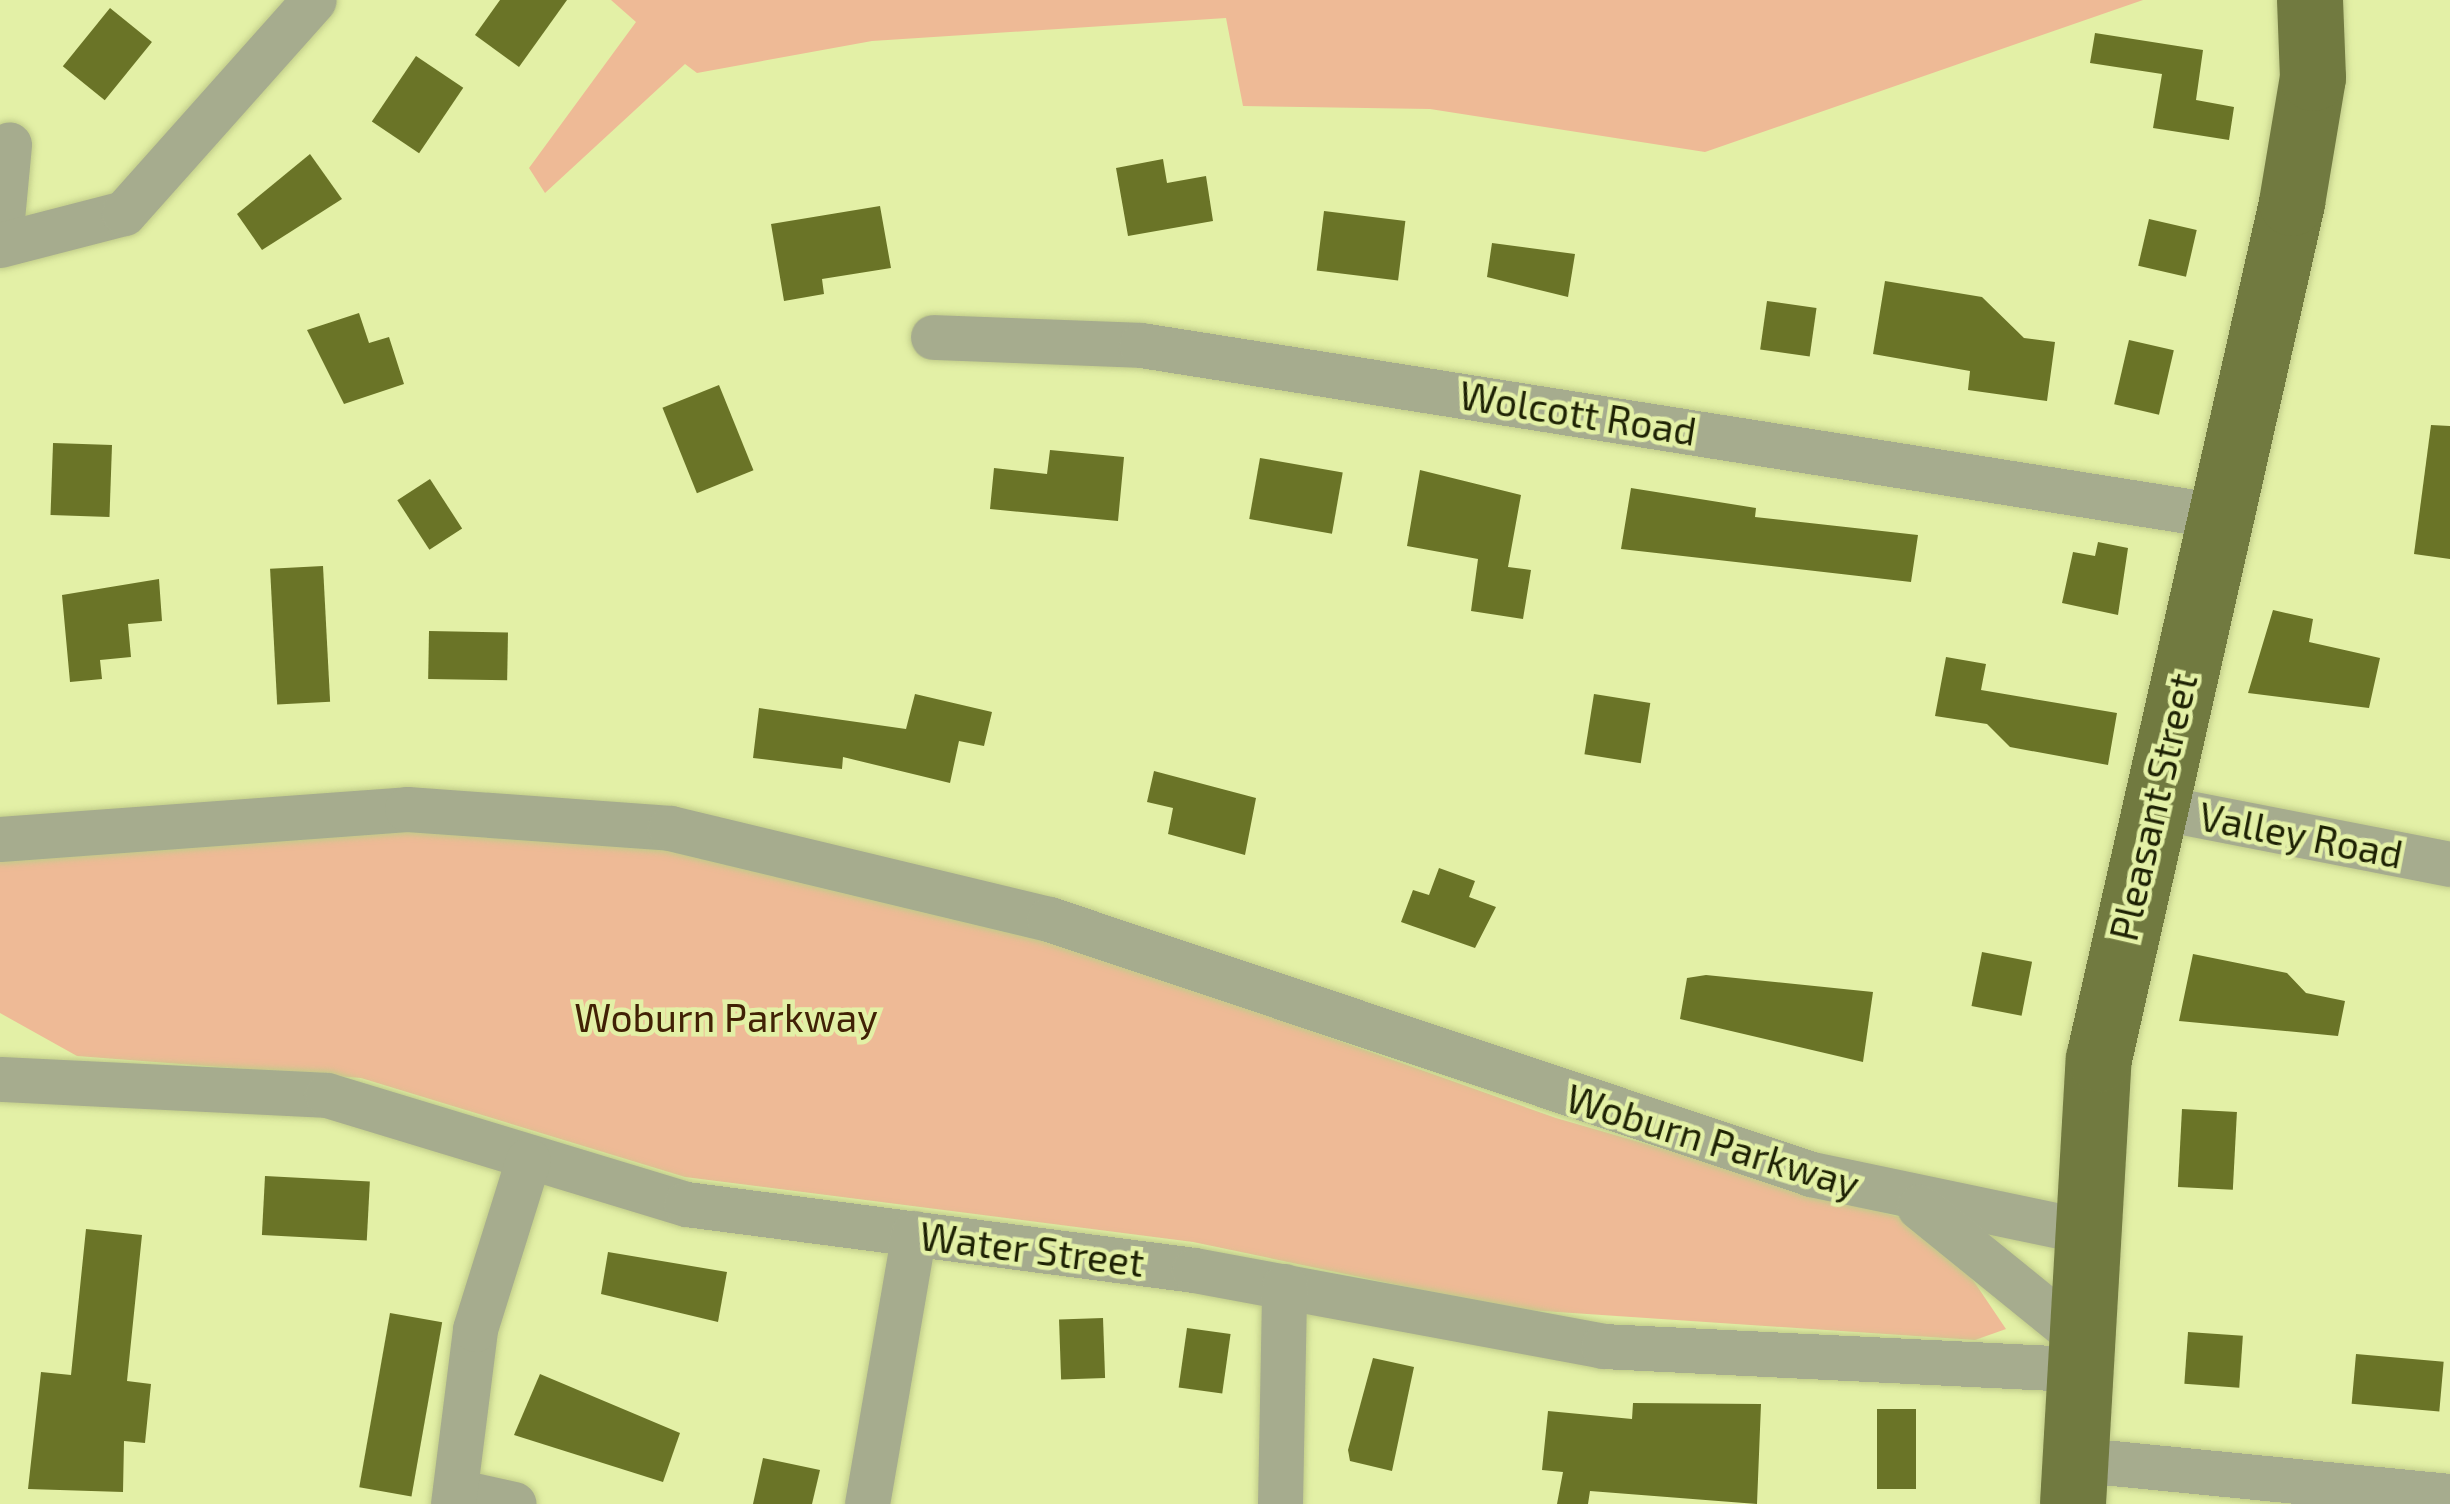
<!DOCTYPE html>
<style>
body{margin:0}
#map{position:relative;width:2450px;height:1504px;overflow:hidden;background:#e3f0a6;font-family:"Exo 2",sans-serif}
div>[style]{position:absolute}
[style*='--x']{left:calc(var(--x)*1px);top:calc(var(--y)*1px);width:calc(var(--w)*1px);rotate:calc(var(--a)*1deg)}
.green>*{inset:0;background:#eeba96}
.building>*{inset:0;background:#6a7427;transform-origin:0 0}
.roads{filter:drop-shadow(0 0 3px #c0cb89) drop-shadow(0 0 3px #c0cb89)}
.street>*{height:45px;margin:-22.5px;padding:0 22.5px;transform-origin:22.5px;border-radius:22.5px;background:#a6ac8e}
.primary>*{height:66px;margin:-33px;padding:0 33px;transform-origin:33px;border-radius:33px;background:#717a40}
span{translate:-50% -50%;white-space:nowrap;text-align:center;line-height:1.15;-webkit-text-stroke:9px #e3f0a6;paint-order:stroke}
.street-label{font-size:39px;color:#1e2204}
.park-label{font-size:39px;color:#412105}
</style>
<div id="map">
<div class="green">
<div style="clip-path:polygon(611px 0,2143px 0,1705px 152px,1430px 109px,1243px 106px,1226px 18px,872px 41px,697px 73px,685px 64px,545px 193px,529px 168px,636px 22px)"></div>
<div style="clip-path:polygon(391px 829px,559px 831px,920px 892px,1556px 1118px,1902px 1218px,1950px 1246px,2006px 1329px,1975px 1340px,1512px 1309px,1193px 1242px,685px 1177px,361px 1078px,77px 1056px,0 1013px,0 860px)"></div>
</div>
<div class="building">
<div style="clip-path:polygon(500px 0,567px 0,519px 67px,475px 35px)"></div>
<div style="left:110px;top:8px;width:54px;height:75px;rotate:39deg"></div>
<div style="clip-path:polygon(2095px 33px,2203px 50px,2196px 100px,2234px 107px,2229px 140px,2153px 128px,2162px 74px,2090px 63px)"></div>
<div style="left:416px;top:56px;width:57px;height:79px;rotate:34deg"></div>
<div style="clip-path:polygon(310px 154px,342px 199px,262px 250px,237px 214px)"></div>
<div style="clip-path:polygon(1163px 159px,1167px 183px,1206px 176px,1213px 221px,1128px 236px,1116px 168px)"></div>
<div style="clip-path:polygon(880px 206px,891px 268px,822px 279px,824px 294px,784px 301px,771px 224px)"></div>
<div style="left:1324px;top:211px;width:82px;height:60px;rotate:7deg"></div>
<div style="left:2149px;top:219px;width:49px;height:48px;rotate:13deg"></div>
<div style="clip-path:polygon(1492px 243px,1575px 254px,1568px 297px,1487px 277px)"></div>
<div style="clip-path:polygon(1885px 281px,1982px 297px,2024px 338px,2055px 342px,2047px 401px,1968px 390px,1970px 371px,1873px 354px)"></div>
<div style="left:1767px;top:301px;width:50px;height:49px;rotate:8deg"></div>
<div style="clip-path:polygon(359px 313px,369px 343px,389px 337px,404px 384px,344px 404px,307px 330px)"></div>
<div style="left:2129px;top:340px;width:46px;height:66px;rotate:13deg"></div>
<div style="left:719px;top:385px;width:92px;height:61px;rotate:68deg"></div>
<div style="clip-path:polygon(2431px 425px,2450px 426px,2450px 559px,2414px 554px)"></div>
<div style="left:112px;top:445px;width:72px;height:59px;rotate:92deg"></div>
<div style="clip-path:polygon(1050px 450px,1124px 457px,1118px 521px,990px 509px,994px 468px,1047px 474px)"></div>
<div style="left:1260px;top:458px;width:84px;height:62px;rotate:10deg"></div>
<div style="clip-path:polygon(1420px 470px,1521px 495px,1508px 567px,1531px 570px,1523px 619px,1471px 611px,1478px 559px,1407px 546px)"></div>
<div style="left:430px;top:479px;width:59px;height:39px;rotate:57deg"></div>
<div style="clip-path:polygon(1631px 488px,1756px 508px,1755px 517px,1918px 535px,1911px 582px,1621px 549px)"></div>
<div style="clip-path:polygon(2098px 542px,2128px 548px,2118px 615px,2062px 603px,2073px 552px,2095px 556px)"></div>
<div style="left:323px;top:566px;width:136px;height:53px;rotate:87deg"></div>
<div style="clip-path:polygon(159px 579px,162px 621px,128px 624px,131px 657px,100px 660px,102px 679px,70px 682px,62px 595px)"></div>
<div style="clip-path:polygon(2273px 610px,2313px 619px,2309px 642px,2380px 658px,2369px 708px,2248px 693px)"></div>
<div style="left:429px;top:631px;width:79px;height:48px;rotate:1deg"></div>
<div style="clip-path:polygon(1946px 657px,1986px 664px,1981px 690px,2117px 713px,2108px 765px,2010px 747px,1987px 724px,1935px 716px)"></div>
<div style="clip-path:polygon(915px 694px,992px 712px,984px 746px,959px 741px,950px 783px,843px 757px,842px 769px,753px 758px,759px 708px,906px 729px)"></div>
<div style="left:1594px;top:694px;width:57px;height:61px;rotate:9deg"></div>
<div style="clip-path:polygon(1154px 771px,1256px 798px,1245px 855px,1168px 834px,1173px 808px,1147px 802px)"></div>
<div style="clip-path:polygon(1439px 868px,1475px 881px,1469px 897px,1496px 907px,1475px 948px,1401px 922px,1413px 890px,1429px 895px)"></div>
<div style="left:1982px;top:952px;width:51px;height:55px;rotate:11deg"></div>
<div style="clip-path:polygon(2193px 954px,2287px 973px,2306px 993px,2345px 1001px,2338px 1036px,2179px 1021px)"></div>
<div style="clip-path:polygon(1706px 975px,1873px 992px,1863px 1062px,1680px 1019px,1687px 978px)"></div>
<div style="left:2182px;top:1109px;width:55px;height:78px;rotate:3deg"></div>
<div style="left:265px;top:1176px;width:105px;height:59px;rotate:3deg"></div>
<div style="clip-path:polygon(86px 1229px,142px 1235px,127px 1381px,151px 1384px,145px 1443px,124px 1441px,123px 1492px,28px 1489px,41px 1372px,71px 1375px)"></div>
<div style="clip-path:polygon(608px 1252px,727px 1272px,718px 1322px,601px 1294px)"></div>
<div style="left:390px;top:1313px;width:53px;height:177px;rotate:10deg"></div>
<div style="left:1103px;top:1318px;width:60px;height:44px;rotate:88deg"></div>
<div style="left:1187px;top:1328px;width:44px;height:60px;rotate:8deg"></div>
<div style="left:2188px;top:1332px;width:55px;height:52px;rotate:4deg"></div>
<div style="left:2356px;top:1354px;width:88px;height:50px;rotate:5deg"></div>
<div style="clip-path:polygon(1373px 1358px,1414px 1367px,1392px 1471px,1350px 1461px,1348px 1450px)"></div>
<div style="clip-path:polygon(540px 1374px,680px 1433px,663px 1482px,514px 1435px)"></div>
<div style="clip-path:polygon(1633px 1403px,1761px 1404px,1757px 1504px,1590px 1491px,1588px 1504px,1557px 1504px,1563px 1472px,1542px 1470px,1548px 1411px,1632px 1419px)"></div>
<div style="left:1877px;top:1409px;width:39px;height:80px"></div>
<div style="clip-path:polygon(763px 1458px,820px 1470px,812px 1504px,753px 1504px)"></div>
</div>
<div class="roads">
<div class="street">
<div style="--x:0;--y:240;--w:96;--a:-84.6"></div>
<div style="--x:0;--y:245;--w:128;--a:-14.5"></div>
<div style="--x:124;--y:213;--w:285;--a:-48.3"></div>
<div style="--x:933;--y:337;--w:208;--a:2.2"></div>
<div style="--x:1141;--y:345;--w:1092;--a:9.01"></div>
<div style="--x:2152;--y:806;--w:304;--a:11"></div>
<div style="--x:0;--y:839;--w:408;--a:-4.2"></div>
<div style="--x:407;--y:809;--w:264;--a:4.1"></div>
<div style="--x:670;--y:828;--w:390;--a:13.5"></div>
<div style="--x:1049;--y:919;--w:804;--a:18.5"></div>
<div style="--x:1811;--y:1174;--w:278;--a:11.8"></div>
<div style="--x:0;--y:1079;--w:327;--a:2.8"></div>
<div style="--x:327;--y:1095;--w:375;--a:16.9"></div>
<div style="--x:686;--y:1204;--w:512;--a:7.4"></div>
<div style="--x:1194;--y:1270;--w:416;--a:10.5"></div>
<div style="--x:1603;--y:1346;--w:474;--a:2.8"></div>
<div style="--x:1919;--y:1207;--w:203;--a:39"></div>
<div style="--x:2072;--y:1459;--w:380;--a:5.6"></div>
<div style="--x:455;--y:1491;--w:60;--a:12.4"></div>
<div style="--x:453;--y:1504;--w:176;--a:-82.8"></div>
<div style="--x:475;--y:1329;--w:177;--a:-72.6"></div>
<div style="--x:867;--y:1504;--w:275;--a:-80.2"></div>
<div style="--x:1280;--y:1504;--w:218;--a:-88.9"></div>
</div>
<div class="primary">
<div style="--x:2073;--y:1504;--w:446;--a:-86.7"></div>
<div style="--x:2099;--y:1059;--w:877;--a:-77.29"></div>
<div style="--x:2292;--y:203;--w:127;--a:-80.5"></div>
<div style="--x:2313;--y:78;--w:78;--a:-92.2"></div>
</div>
</div>
<div class="street-label">
<span style="left:1578px;top:413px;rotate:9deg">Wolcott Road</span>
<span style="left:2153px;top:807px;rotate:-77deg">Pleasant Street</span>
<span style="left:2301px;top:835px;rotate:11deg">Valley Road</span>
<span style="left:1713px;top:1141px;rotate:17deg">Woburn Parkway</span>
<span style="left:1032px;top:1249px;rotate:7deg">Water Street</span>
</div>
<div class="park-label">
<span style="left:726px;top:1017px">Woburn Parkway</span>
</div>
</div>
